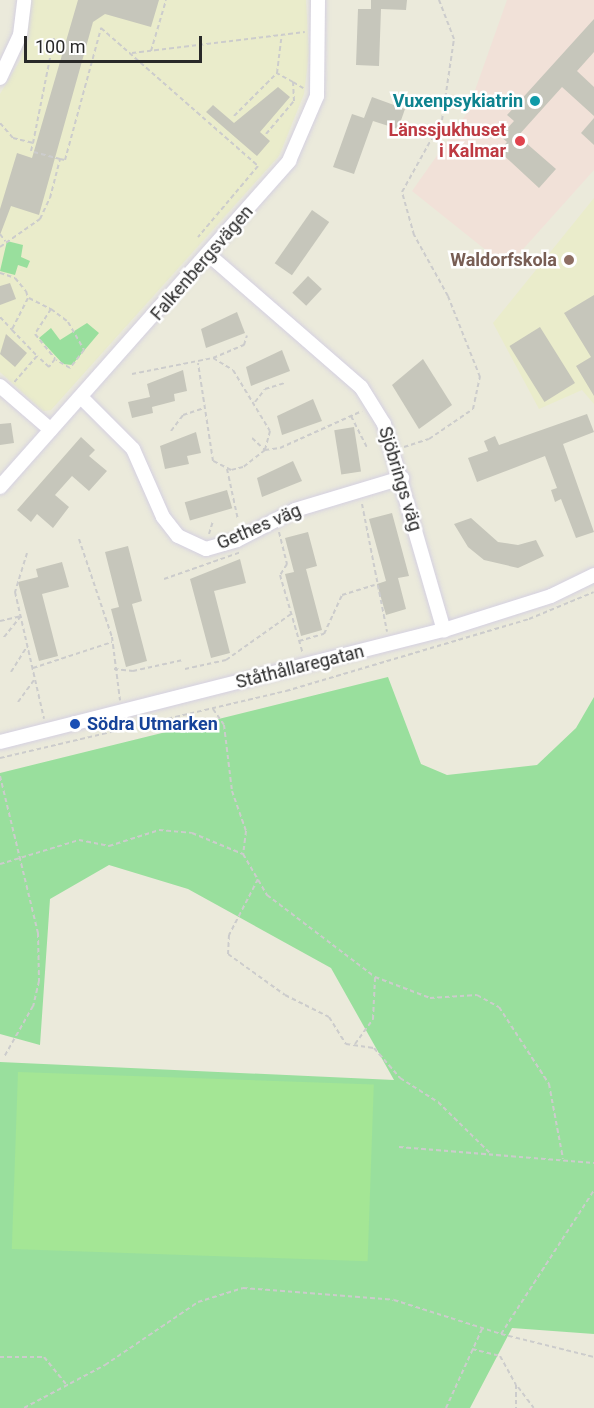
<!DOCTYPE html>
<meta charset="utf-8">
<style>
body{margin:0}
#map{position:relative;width:594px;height:1408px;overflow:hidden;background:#ebeadb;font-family:Roboto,sans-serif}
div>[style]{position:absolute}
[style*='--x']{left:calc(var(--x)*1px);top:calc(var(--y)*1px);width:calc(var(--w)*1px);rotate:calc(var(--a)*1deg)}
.education>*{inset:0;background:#eaeccb}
.medical>*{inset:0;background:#f1e1d8}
.green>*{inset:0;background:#99df9d}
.pitch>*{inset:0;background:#a4e695;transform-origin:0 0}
.building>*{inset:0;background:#c6c6bb;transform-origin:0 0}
.path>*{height:2px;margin-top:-1px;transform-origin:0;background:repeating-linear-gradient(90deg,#ccc 0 4.5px,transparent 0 7.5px)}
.roads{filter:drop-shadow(0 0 2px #d4d0e1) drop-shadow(0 0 2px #d4d0e1)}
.street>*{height:14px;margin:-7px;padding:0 7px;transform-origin:7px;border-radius:7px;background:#fff}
.dots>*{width:16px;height:16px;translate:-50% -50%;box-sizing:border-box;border:3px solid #fff;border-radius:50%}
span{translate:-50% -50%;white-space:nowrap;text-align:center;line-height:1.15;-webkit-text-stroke:5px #fff;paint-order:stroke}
.culture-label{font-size:18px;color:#0d838f;font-weight:700}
.right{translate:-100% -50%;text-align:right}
.health-label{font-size:18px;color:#be3a42;font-weight:700}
.education-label{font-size:18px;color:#785e54;font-weight:700}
.street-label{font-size:18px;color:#292929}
.transit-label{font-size:18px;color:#164399;font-weight:700}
.left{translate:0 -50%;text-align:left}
.scale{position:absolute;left:24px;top:36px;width:178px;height:27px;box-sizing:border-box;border:3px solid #292929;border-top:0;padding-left:8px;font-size:18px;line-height:21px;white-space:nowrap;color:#292929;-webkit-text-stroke:4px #fff;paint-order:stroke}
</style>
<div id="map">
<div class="education">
<div style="clip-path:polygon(31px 0,306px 0,309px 53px,304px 94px,279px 156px,51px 410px,43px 411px,0 372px,0 94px,21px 59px)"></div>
<div style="clip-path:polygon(594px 198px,594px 404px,582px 390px,539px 409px,493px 323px)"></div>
</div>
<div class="medical">
<div style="clip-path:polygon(507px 0,594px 0,594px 170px,507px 267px,412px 191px,467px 113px)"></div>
</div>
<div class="green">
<div style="clip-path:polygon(7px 241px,23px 245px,21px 257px,30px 261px,27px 268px,18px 265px,15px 275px,0 271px)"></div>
<div style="clip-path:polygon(87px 323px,99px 333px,72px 365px,63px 364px,39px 338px,51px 328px,60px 340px)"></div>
<div style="clip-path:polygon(388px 677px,421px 764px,447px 775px,537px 765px,576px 728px,594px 697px,594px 1334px,512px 1328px,470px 1408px,0 1408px,0 1062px,394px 1080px,331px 968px,188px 889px,109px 865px,50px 899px,40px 1045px,0 1034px,0 773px)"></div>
</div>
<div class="pitch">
<div style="left:18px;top:1072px;width:356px;height:177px;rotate:2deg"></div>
</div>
<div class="building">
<div style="clip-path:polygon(78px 0,159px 0,151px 27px,105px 14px,93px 22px,39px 215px,11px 206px,0 235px,0 209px,17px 153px,32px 158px)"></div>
<div style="clip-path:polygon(371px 0,407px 0,406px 10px,381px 9px,379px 66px,356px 65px,358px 9px,371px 9px)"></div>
<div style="clip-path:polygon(594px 19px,594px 52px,577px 71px,594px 87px,594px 116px,562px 87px,518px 136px,556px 169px,539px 188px,499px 151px,507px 142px,500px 136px,514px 121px,507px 115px)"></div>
<div style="clip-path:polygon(278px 87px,290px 97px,260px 132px,270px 141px,257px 156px,206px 112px,213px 105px,234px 123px)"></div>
<div style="clip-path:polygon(372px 97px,405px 109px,398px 129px,373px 121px,354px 174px,333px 167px,352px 114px,364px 118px)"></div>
<div style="clip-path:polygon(594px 118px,594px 145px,581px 133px)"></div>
<div style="left:312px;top:210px;width:21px;height:65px;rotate:35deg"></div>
<div style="left:308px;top:276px;width:19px;height:23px;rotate:43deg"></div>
<div style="clip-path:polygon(10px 283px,16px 299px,0 305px,0 286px)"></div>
<div style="clip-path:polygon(594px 295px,594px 396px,576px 366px,591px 357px,564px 313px)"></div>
<div style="clip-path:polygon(237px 312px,245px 333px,206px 348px,201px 329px)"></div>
<div style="left:540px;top:327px;width:66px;height:36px;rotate:58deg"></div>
<div style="clip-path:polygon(6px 334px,27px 353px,15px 367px,0 354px)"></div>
<div style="clip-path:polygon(282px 350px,290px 371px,251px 386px,246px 367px)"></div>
<div style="clip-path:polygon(423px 359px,452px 405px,419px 429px,392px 385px)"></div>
<div style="clip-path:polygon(183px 370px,187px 391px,174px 394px,175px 401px,152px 407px,153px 413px,132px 418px,128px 402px,150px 397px,147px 384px)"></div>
<div style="clip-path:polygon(313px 399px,322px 421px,282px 435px,277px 416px)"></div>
<div style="clip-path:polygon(587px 414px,594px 432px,563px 444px,594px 532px,576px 538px,561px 499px,555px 502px,551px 490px,557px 488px,545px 456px,477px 482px,468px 458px,488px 451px,484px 441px,495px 436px,499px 445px)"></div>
<div style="clip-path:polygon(11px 423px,14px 443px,0 445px,0 424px)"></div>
<div style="left:354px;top:427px;width:45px;height:20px;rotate:81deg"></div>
<div style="clip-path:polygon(196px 432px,201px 453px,187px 456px,189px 464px,165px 469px,160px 446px)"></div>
<div style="clip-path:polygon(81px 437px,95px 450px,89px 456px,107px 471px,89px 491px,72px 476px,55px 495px,69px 507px,53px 528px,37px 514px,31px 522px,17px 510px)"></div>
<div style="clip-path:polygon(293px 461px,302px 481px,262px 497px,257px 478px)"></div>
<div style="left:227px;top:490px;width:19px;height:44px;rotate:74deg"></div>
<div style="clip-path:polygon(392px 513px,409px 576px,398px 578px,406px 609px,386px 615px,377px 584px,386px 581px,369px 519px)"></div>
<div style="clip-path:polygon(471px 518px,498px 542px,518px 545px,536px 540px,544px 556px,518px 568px,484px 560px,468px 547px,454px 524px)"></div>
<div style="clip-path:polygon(308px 532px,317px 566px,306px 569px,322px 630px,301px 636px,285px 574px,294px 572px,285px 538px)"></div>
<div style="clip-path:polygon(128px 546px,142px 601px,132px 604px,147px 661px,126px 667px,111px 609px,119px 607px,105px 552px)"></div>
<div style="clip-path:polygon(240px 559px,246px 583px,214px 591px,230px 653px,211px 658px,190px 579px)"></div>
<div style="clip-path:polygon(62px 562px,69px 587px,42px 594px,58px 656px,39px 661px,18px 582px,38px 577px,36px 569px)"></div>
</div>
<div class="path">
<div style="--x:151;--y:51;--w:53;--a:-73.6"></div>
<div style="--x:132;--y:53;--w:174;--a:-6.9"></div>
<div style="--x:293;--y:82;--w:12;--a:31"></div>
<div style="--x:234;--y:116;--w:61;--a:-45"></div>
<div style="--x:277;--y:73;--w:38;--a:-83"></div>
<div style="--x:0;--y:123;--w:20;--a:49"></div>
<div style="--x:13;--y:138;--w:21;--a:14"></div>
<div style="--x:33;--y:143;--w:107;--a:-78.7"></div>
<div style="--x:266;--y:134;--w:43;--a:-49.7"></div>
<div style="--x:294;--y:101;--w:19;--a:-93"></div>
<div style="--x:293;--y:82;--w:18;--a:-151"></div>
<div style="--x:60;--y:159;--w:5;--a:11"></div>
<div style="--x:65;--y:160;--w:137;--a:-74.7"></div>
<div style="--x:101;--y:28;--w:209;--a:41.3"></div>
<div style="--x:258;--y:166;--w:93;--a:130.2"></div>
<div style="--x:0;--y:234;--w:9;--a:54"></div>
<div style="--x:0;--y:247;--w:49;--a:-35"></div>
<div style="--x:40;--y:219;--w:23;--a:-65"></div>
<div style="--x:50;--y:198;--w:40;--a:-75.6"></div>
<div style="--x:60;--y:159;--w:30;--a:-165"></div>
<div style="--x:31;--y:151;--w:8;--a:-76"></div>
<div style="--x:0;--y:273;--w:16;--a:18"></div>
<div style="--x:15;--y:278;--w:17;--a:50"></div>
<div style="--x:26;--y:291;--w:7;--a:74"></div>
<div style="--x:28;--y:298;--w:36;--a:117"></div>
<div style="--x:12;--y:330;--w:36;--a:46"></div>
<div style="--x:37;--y:356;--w:35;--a:131"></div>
<div style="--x:29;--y:298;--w:25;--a:27"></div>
<div style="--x:51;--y:309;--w:30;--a:123"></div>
<div style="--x:35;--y:334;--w:32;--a:51"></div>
<div style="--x:55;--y:359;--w:10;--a:127"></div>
<div style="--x:49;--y:367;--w:16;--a:-137"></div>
<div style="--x:51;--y:309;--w:21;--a:37"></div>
<div style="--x:68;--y:322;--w:32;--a:60"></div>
<div style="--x:84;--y:350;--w:23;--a:128"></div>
<div style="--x:70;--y:368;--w:16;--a:-150"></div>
<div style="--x:0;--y:317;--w:18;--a:47"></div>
<div style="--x:213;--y:358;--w:34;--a:-23"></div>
<div style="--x:244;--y:345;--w:10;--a:-73"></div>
<div style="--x:132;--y:374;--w:83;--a:-11.2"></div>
<div style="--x:213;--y:358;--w:23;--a:31"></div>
<div style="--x:233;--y:370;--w:71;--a:58.8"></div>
<div style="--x:270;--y:431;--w:20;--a:105"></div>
<div style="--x:265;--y:450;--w:28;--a:142"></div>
<div style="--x:243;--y:467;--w:12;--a:166"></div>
<div style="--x:231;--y:470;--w:20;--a:-153"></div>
<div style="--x:213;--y:461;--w:99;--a:-98.7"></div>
<div style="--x:255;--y:402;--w:16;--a:-52"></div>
<div style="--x:265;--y:389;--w:21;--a:-17"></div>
<div style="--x:351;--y:416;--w:35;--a:63"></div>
<div style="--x:171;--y:431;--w:20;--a:-53"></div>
<div style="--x:183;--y:415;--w:20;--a:-18"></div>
<div style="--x:252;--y:438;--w:18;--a:43"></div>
<div style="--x:265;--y:450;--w:15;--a:-8"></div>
<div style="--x:280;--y:448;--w:90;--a:-24.3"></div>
<div style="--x:404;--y:447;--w:26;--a:-18"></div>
<div style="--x:429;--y:439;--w:53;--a:-34.3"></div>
<div style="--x:473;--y:409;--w:33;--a:-78"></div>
<div style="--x:480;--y:377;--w:87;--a:-111.6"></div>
<div style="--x:448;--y:296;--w:70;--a:-119.1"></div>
<div style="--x:414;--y:235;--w:45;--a:-105.6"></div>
<div style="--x:402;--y:192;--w:82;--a:-60.9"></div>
<div style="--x:442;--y:120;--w:82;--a:-81.6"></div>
<div style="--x:454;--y:39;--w:42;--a:-111"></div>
<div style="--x:227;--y:469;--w:52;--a:77.8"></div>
<div style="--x:362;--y:504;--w:130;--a:78.9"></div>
<div style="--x:279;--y:532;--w:33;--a:76"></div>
<div style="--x:287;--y:564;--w:13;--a:122"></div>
<div style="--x:280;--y:575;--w:82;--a:73.8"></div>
<div style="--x:209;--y:534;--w:14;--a:-73"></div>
<div style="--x:79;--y:539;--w:103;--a:71.4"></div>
<div style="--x:112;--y:637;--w:64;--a:82.8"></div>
<div style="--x:27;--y:553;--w:41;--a:107.1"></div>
<div style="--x:15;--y:592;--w:130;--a:77.1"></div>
<div style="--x:164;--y:579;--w:82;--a:-19.3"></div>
<div style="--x:0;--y:621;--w:22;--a:-13"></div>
<div style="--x:21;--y:616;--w:28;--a:129"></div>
<div style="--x:299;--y:641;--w:26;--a:-16"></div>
<div style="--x:324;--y:634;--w:43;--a:-65.2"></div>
<div style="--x:342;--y:595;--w:34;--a:-17"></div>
<div style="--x:33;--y:668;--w:83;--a:-18.2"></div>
<div style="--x:114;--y:669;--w:19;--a:6"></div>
<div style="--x:133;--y:671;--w:51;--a:-12.4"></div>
<div style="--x:185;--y:669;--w:42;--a:-12.4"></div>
<div style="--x:226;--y:660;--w:80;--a:-35.3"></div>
<div style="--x:11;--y:672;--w:31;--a:-58"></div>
<div style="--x:18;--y:702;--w:29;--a:-54"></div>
<div style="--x:213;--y:709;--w:19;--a:55"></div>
<div style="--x:224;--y:725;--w:66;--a:83.1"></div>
<div style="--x:232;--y:791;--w:42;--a:70.7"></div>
<div style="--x:246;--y:831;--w:23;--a:97"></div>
<div style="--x:0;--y:758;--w:294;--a:-13.2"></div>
<div style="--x:286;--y:691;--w:253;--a:-16.5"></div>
<div style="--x:529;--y:619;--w:70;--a:-22.6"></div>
<div style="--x:0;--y:776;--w:162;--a:76.4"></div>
<div style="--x:38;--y:933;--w:48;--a:88.8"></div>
<div style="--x:39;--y:981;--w:26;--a:103"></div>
<div style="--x:33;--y:1006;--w:59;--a:119.6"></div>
<div style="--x:0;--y:864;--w:83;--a:-16.9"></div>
<div style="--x:79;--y:840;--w:31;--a:11"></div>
<div style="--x:109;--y:846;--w:52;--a:-17.7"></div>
<div style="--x:159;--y:830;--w:33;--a:5"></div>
<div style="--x:192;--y:833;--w:55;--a:22.4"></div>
<div style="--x:243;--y:854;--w:48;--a:59.7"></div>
<div style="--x:267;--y:895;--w:136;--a:37.2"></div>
<div style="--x:375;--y:977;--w:59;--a:20.9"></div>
<div style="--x:430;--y:998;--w:47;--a:-3.7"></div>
<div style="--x:477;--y:995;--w:25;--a:29"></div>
<div style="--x:499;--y:1007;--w:92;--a:57"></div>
<div style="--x:549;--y:1084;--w:76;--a:79.4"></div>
<div style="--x:258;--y:879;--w:63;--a:117.4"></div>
<div style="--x:229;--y:935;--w:19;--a:93"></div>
<div style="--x:228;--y:954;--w:70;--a:35.7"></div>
<div style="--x:285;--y:995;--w:49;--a:26.6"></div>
<div style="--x:329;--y:1017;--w:32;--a:58"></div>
<div style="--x:346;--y:1044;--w:28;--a:8"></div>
<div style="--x:374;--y:1048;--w:40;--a:49"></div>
<div style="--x:400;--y:1078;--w:45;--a:32.3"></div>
<div style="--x:438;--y:1102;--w:74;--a:44.5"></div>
<div style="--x:355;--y:1044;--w:31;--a:-54"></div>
<div style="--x:373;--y:1019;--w:41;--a:-87.2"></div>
<div style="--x:399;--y:1147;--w:196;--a:4.7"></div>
<div style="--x:501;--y:1334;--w:96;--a:13.9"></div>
<div style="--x:472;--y:1349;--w:29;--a:14"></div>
<div style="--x:500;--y:1356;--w:33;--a:61"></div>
<div style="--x:516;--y:1385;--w:23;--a:90"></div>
<div style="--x:0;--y:1357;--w:44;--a:0"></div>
<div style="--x:44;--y:1357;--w:36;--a:51"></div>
<div style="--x:518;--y:1387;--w:26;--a:53"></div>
<div style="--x:24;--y:1408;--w:92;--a:-28"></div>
<div style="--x:105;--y:1365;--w:112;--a:-34.1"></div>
<div style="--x:198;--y:1302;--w:47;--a:-17.3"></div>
<div style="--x:243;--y:1288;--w:151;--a:4.5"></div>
<div style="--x:394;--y:1300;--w:112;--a:17.6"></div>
<div style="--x:501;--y:1334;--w:171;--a:-57.1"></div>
<div style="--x:446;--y:1408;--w:87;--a:-65.5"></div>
</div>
<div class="roads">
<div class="street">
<div style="--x:0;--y:78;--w:47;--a:-65.1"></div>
<div style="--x:20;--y:35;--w:35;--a:-83"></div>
<div style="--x:209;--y:255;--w:201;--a:41"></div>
<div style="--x:361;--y:387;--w:44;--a:58.1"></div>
<div style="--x:384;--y:424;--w:215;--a:73.8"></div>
<div style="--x:0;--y:386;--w:67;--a:40.8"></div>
<div style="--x:82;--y:398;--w:72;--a:45"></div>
<div style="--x:133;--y:449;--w:74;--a:66.2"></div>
<div style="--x:163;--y:517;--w:24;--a:52"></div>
<div style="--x:178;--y:536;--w:31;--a:25"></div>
<div style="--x:206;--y:549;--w:32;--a:-16"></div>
<div style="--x:237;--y:540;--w:65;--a:-27.3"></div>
<div style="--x:295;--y:510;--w:112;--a:-16.7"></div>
<div style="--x:0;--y:487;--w:436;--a:-48.4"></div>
<div style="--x:289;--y:161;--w:71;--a:-66.7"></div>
<div style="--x:317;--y:96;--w:96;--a:-89.4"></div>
<div style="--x:0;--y:742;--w:458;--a:-14.2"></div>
<div style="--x:444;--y:630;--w:112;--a:-17.6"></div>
<div style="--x:551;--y:596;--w:48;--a:-26"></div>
</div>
</div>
<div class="dots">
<div style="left:535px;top:101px;background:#0f9aa8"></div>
<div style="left:520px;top:141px;background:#e0444e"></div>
<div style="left:569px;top:260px;background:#8d6e63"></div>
<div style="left:75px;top:724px;background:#1a4fb4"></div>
</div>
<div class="culture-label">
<span class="right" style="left:523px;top:101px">Vuxenpsykiatrin</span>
</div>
<div class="health-label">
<span class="right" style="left:506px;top:141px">Länssjukhuset<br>i Kalmar</span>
</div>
<div class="education-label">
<span class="right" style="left:557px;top:260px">Waldorfskola</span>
</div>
<div class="street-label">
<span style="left:202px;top:263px;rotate:-49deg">Falkenbergsvägen</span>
<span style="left:400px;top:479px;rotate:73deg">Sjöbrings väg</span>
<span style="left:259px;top:527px;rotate:-23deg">Gethes väg</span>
<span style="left:300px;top:667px;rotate:-14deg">Ståthållaregatan</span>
</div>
<div class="transit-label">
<span class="left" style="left:87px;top:724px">Södra Utmarken</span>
</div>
<div class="scale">100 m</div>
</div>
